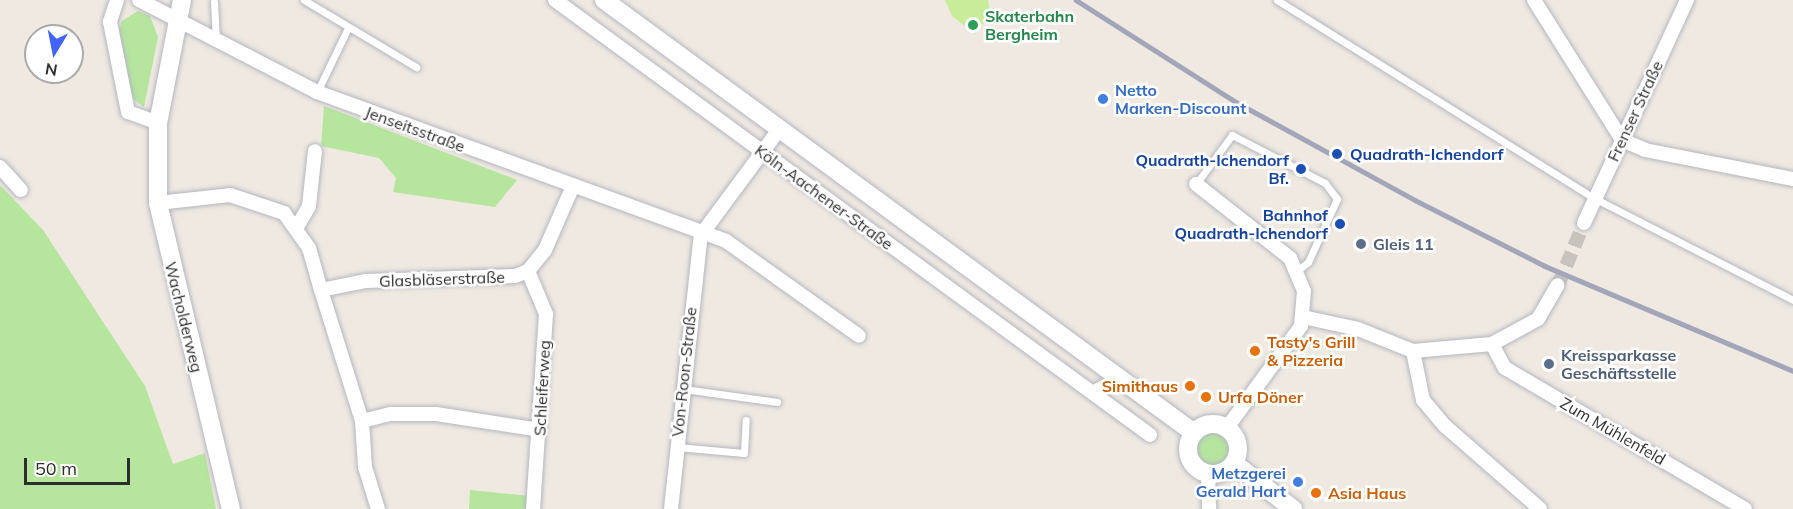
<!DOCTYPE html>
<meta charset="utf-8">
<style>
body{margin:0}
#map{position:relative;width:1793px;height:509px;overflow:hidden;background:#efe9e1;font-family:Mulish,sans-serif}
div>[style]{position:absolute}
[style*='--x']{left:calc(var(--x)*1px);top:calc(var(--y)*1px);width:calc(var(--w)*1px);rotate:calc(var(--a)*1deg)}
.green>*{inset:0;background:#b6e59e}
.round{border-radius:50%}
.pitch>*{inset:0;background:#c9ec9a}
.street-tunnel>*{height:14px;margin-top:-7px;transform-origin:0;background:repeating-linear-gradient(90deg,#c8c4bd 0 14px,transparent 0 21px)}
.roads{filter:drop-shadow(0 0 2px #b4b7c1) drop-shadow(0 0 2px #b4b7c1)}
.lane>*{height:7px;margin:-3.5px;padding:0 3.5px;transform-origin:3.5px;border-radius:3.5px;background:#fff}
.street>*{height:14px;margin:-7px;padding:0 7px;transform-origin:7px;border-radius:7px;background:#fff}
.secondary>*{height:18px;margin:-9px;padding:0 9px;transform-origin:9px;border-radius:9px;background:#fff}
.secondary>.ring{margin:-9px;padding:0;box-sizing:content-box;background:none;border:18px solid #fff;border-radius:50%}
.rail>*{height:4.5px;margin:-2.25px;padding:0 2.25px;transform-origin:2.25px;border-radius:2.25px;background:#a3a6b8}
.dots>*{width:16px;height:16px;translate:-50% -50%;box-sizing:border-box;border:3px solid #fff;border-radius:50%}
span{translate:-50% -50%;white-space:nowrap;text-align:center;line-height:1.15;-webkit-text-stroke:5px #fff;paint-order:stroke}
.leisure-label{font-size:16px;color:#27864d;font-weight:700}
.left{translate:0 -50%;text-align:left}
.shop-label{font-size:16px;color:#366cbe;font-weight:700}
.right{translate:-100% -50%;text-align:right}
.street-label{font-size:16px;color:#2e2e2e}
.transit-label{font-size:16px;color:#164399;font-weight:700}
.service-label{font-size:16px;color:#4e5e75;font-weight:700}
.food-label{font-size:16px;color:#c56008;font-weight:700}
.north{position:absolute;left:24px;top:24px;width:60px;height:60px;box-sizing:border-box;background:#fff;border:2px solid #ababab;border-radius:50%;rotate:190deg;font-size:16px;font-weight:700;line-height:24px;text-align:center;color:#2e2e2e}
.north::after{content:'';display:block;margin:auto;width:21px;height:27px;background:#4264fb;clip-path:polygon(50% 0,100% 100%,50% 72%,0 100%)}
.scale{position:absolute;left:24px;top:458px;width:106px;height:27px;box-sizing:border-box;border:3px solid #2e2e2e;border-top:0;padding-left:8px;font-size:18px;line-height:21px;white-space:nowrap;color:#2e2e2e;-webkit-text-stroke:4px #fff;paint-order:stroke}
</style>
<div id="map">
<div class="green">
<div style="clip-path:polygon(138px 11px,150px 16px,158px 37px,144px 107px,132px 98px,119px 30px,122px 21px)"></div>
<div style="clip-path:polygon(324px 106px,517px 180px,495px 207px,393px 192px,396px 178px,379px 158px,321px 146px)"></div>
<div style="clip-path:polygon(0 185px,43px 230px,145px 386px,173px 464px,205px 453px,216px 509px,0 509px)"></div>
<div class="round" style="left:1196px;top:432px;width:34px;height:34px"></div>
<div style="clip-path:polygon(470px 490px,530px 496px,528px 509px,469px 509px)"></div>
</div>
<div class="pitch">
<div style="clip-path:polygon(945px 0,988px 0,990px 14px,975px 34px,952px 16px)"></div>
</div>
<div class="street-tunnel">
<div style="--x:1558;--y:285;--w:67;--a:-67.2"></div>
</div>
<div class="roads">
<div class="lane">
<div style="--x:304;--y:0;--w:131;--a:30.9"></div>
<div style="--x:1277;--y:0;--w:374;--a:32"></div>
<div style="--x:1594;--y:198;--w:224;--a:27.1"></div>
<div style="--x:214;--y:2;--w:39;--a:87"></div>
<div style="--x:317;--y:92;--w:71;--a:-64.2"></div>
<div style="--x:1196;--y:184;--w:61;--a:-53.7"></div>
<div style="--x:1232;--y:135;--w:105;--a:27.3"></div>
<div style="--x:1325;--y:183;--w:20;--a:53"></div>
<div style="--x:1337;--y:199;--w:69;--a:114.7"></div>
<div style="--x:1308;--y:262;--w:13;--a:141"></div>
<div style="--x:684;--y:389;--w:94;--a:8"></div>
<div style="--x:677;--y:447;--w:67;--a:5.1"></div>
<div style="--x:744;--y:453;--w:33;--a:-87"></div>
</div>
<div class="street">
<div style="--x:117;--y:0;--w:23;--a:108"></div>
<div style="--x:110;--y:22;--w:92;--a:78.7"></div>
<div style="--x:128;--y:112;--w:32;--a:20"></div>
<div style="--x:139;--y:0;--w:200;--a:27.3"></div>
<div style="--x:317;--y:92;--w:435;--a:20"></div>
<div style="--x:726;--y:241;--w:163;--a:35.5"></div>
<div style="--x:555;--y:0;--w:737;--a:36.17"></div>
<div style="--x:1534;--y:0;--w:165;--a:57.8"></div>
<div style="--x:1622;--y:140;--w:25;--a:23"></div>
<div style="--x:1645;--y:150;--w:151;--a:11.1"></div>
<div style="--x:0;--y:167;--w:31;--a:48"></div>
<div style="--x:1196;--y:184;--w:120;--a:38.2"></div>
<div style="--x:1290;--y:258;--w:36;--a:67"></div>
<div style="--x:1304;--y:291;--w:35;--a:95"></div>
<div style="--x:1301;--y:326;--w:126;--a:126"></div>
<div style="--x:158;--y:203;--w:72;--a:-6.3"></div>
<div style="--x:230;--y:195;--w:57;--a:18.4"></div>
<div style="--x:284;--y:213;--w:43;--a:54.5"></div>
<div style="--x:309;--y:248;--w:44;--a:74.1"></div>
<div style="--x:1584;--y:223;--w:246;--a:-65.2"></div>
<div style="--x:297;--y:227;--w:24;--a:-60"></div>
<div style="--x:309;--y:206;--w:55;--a:-83.8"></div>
<div style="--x:528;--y:271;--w:47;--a:67.3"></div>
<div style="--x:546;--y:314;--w:195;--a:93.8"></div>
<div style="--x:1303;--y:317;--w:56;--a:12.3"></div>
<div style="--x:1358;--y:329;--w:59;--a:21.8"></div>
<div style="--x:1413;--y:351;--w:79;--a:-5.1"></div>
<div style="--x:1492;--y:344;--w:52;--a:-28.5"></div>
<div style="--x:1538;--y:319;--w:39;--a:-60"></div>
<div style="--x:1492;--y:344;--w:27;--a:62"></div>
<div style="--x:1505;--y:368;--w:278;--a:30.4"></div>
<div style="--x:1413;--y:351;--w:50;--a:78.5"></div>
<div style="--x:1423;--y:400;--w:34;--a:50"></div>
<div style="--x:1445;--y:426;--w:126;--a:41.1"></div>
<div style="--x:1094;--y:392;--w:28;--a:-27"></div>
<div style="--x:362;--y:421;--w:30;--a:-14"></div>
<div style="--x:391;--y:414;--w:45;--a:0"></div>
<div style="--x:436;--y:414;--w:105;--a:8.7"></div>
<div style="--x:1208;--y:474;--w:35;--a:88"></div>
<div style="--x:378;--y:509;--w:44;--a:-107.2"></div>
<div style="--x:365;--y:467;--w:46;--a:-93.7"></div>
<div style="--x:362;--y:421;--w:137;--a:-107.4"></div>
<div style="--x:321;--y:290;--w:46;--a:-11.3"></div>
<div style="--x:366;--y:281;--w:149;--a:-1.9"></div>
<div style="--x:515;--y:276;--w:14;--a:-21"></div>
<div style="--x:528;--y:271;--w:27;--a:-51"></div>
<div style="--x:545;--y:250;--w:70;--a:-66.4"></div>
<div style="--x:671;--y:509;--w:276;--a:-83.8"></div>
<div style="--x:701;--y:235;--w:129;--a:-53.5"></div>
</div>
<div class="secondary">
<div style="--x:182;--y:0;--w:125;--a:101"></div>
<div style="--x:158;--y:123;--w:80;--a:90"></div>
<div style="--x:158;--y:203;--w:315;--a:76.6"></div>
<div style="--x:604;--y:0;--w:732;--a:36.27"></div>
<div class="ring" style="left:1188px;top:424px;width:32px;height:32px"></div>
<div style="--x:1234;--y:463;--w:75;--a:37.9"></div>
</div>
</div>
<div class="rail">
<div style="--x:1076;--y:0;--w:190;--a:32.5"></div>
<div style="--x:1236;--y:102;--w:204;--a:28.7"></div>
<div style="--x:1415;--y:200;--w:146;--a:26.9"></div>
<div style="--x:1545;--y:266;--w:269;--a:22.9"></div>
</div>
<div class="dots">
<div style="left:973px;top:25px;background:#2e9e5b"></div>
<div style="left:1103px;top:99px;background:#3f7fe0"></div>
<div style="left:1337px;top:154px;background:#1a4fb4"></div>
<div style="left:1301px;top:169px;background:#1a4fb4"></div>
<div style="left:1340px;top:224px;background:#1a4fb4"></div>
<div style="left:1361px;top:244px;background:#5c6f8a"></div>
<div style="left:1255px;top:351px;background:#e8710a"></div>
<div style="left:1549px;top:364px;background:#5c6f8a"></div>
<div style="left:1190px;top:386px;background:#e8710a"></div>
<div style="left:1206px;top:397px;background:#e8710a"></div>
<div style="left:1298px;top:482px;background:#3f7fe0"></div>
<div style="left:1316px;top:493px;background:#e8710a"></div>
</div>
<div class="leisure-label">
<span class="left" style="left:985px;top:25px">Skaterbahn<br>Bergheim</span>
</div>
<div class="shop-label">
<span class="left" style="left:1115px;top:99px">Netto<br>Marken-Discount</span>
<span class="right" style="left:1286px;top:482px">Metzgerei<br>Gerald Hart</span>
</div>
<div class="street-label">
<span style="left:1635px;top:111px;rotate:-65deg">Frenser Straße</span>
<span style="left:415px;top:129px;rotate:20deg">Jenseitsstraße</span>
<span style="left:824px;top:197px;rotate:36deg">Köln-Aachener-Straße</span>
<span style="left:442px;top:279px;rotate:-2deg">Glasbläserstraße</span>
<span style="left:184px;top:317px;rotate:76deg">Wacholderweg</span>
<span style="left:684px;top:372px;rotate:-84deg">Von-Roon-Straße</span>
<span style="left:542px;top:388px;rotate:-87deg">Schleiferweg</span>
<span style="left:1613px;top:431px;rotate:30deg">Zum Mühlenfeld</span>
</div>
<div class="transit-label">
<span class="left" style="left:1350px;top:154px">Quadrath-Ichendorf</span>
<span class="right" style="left:1289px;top:169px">Quadrath-Ichendorf<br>Bf.</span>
<span class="right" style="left:1328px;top:224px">Bahnhof<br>Quadrath-Ichendorf</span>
</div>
<div class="service-label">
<span class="left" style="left:1373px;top:244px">Gleis 11</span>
<span class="left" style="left:1561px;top:364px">Kreissparkasse<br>Geschäftsstelle</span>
</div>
<div class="food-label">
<span class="left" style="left:1267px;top:351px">Tasty's Grill<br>&amp; Pizzeria</span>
<span class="right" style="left:1178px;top:386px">Simithaus</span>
<span class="left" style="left:1218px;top:397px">Urfa Döner</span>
<span class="left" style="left:1328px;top:493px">Asia Haus</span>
</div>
<div class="north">N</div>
<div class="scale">50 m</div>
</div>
